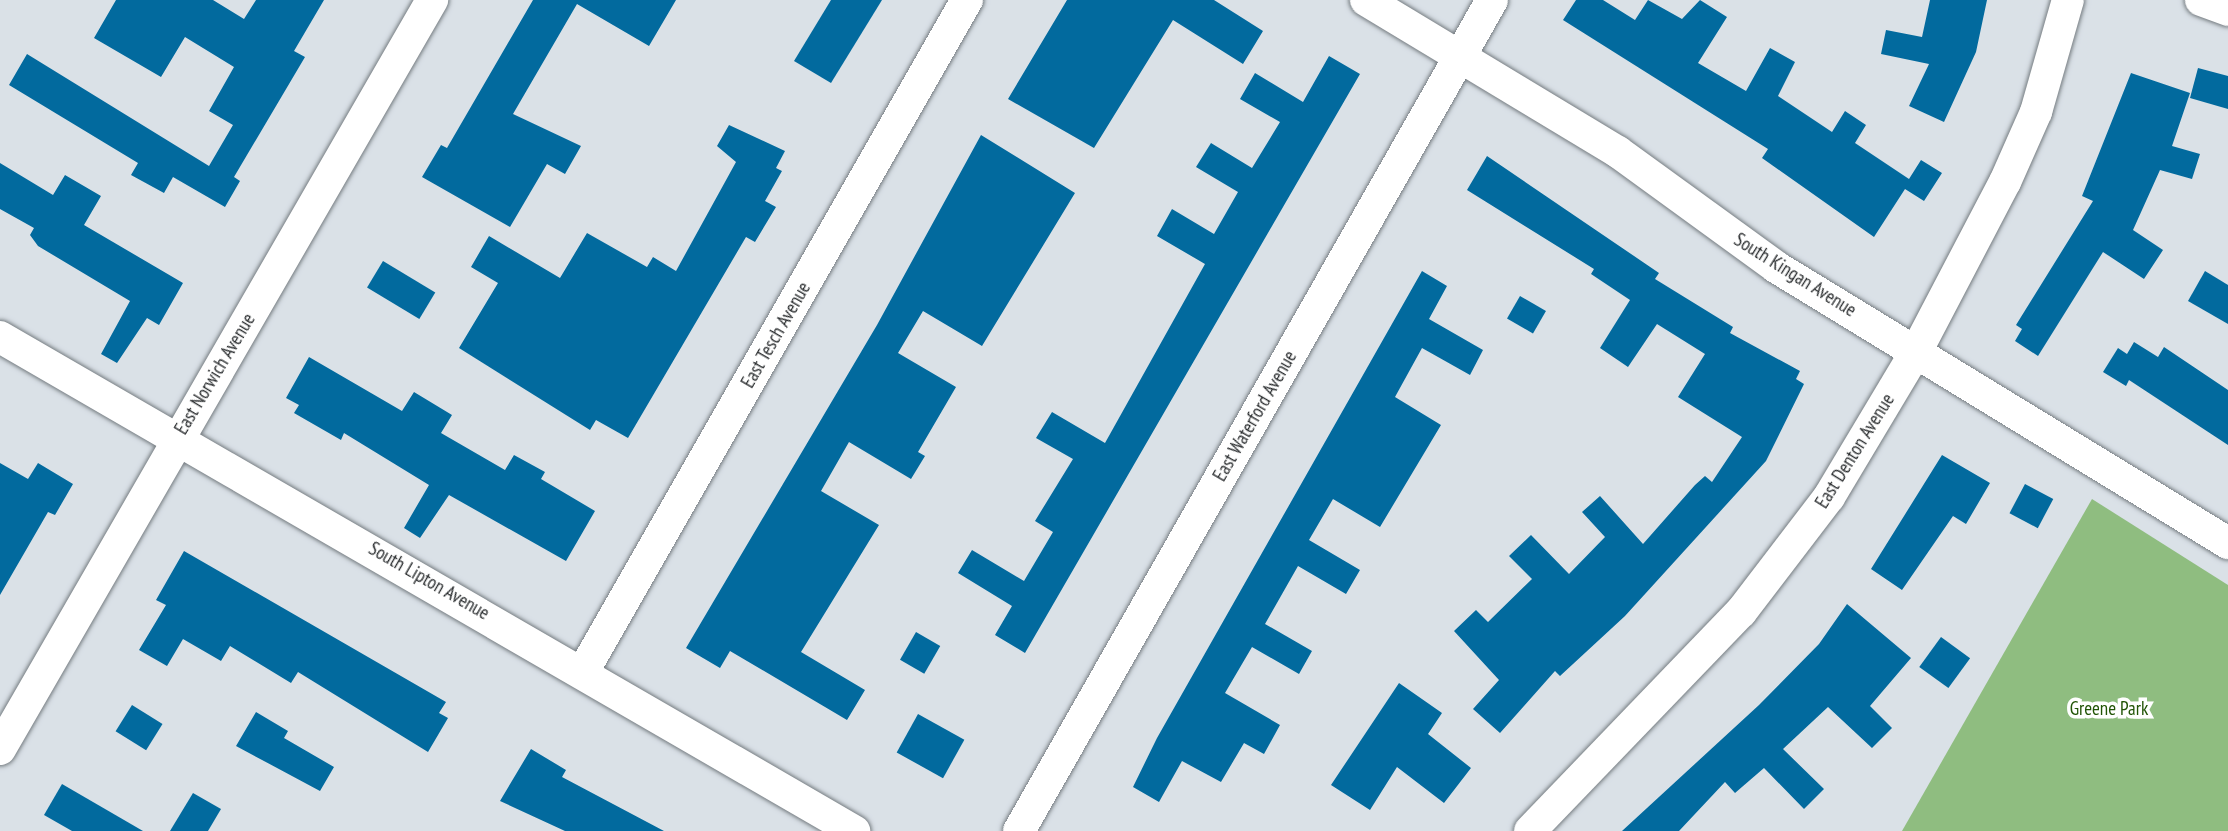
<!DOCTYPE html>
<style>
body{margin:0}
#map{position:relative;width:2228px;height:831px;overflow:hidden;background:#dae1e7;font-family:"PT Sans Narrow",sans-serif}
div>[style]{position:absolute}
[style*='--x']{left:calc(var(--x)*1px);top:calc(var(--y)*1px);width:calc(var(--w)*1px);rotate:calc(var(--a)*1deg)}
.green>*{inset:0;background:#8fbd80}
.building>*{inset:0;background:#026a9e;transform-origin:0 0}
.roads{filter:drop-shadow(0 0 2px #757c81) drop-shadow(0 0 2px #757c81)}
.street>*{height:32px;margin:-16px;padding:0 16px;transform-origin:16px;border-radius:16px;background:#fff}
span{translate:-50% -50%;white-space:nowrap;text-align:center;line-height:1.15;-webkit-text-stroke:7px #fff;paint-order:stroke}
.street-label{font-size:19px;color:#282b2d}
.park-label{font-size:19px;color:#215406}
</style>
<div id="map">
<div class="green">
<div style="clip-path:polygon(2092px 499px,2228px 585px,2228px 831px,1902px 831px)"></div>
</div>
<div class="building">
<div style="clip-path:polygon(116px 0,213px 0,244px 19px,256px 0,324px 0,294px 51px,305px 57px,234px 177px,240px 181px,225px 207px,173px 177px,164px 193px,131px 175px,138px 163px,9px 85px,27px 54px,209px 166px,233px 125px,209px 111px,234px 67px,185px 37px,161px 77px,94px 38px)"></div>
<div style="clip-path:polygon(533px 0,676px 0,649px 46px,577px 4px,513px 114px,581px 146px,565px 174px,547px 164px,510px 227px,422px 177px,441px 145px,447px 148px)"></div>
<div style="clip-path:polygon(831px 0,882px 0,831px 83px,794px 61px)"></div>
<div style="clip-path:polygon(1067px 0,1214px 0,1263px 31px,1243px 64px,1173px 20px,1094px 148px,1008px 99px)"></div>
<div style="clip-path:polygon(1576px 0,1603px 0,1635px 20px,1648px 0,1682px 19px,1700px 0,1727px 17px,1698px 63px,1746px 91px,1770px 48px,1795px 62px,1778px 96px,1832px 132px,1845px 111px,1866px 125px,1855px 143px,1909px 179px,1921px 160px,1942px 173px,1924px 201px,1905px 189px,1874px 237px,1762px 158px,1768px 149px,1563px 20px)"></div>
<div style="clip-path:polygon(1930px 0,1987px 0,1976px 52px,1944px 122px,1909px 106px,1929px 64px,1881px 54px,1886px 30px,1922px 37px)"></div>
<div style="clip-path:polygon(1329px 56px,1360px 74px,1025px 653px,995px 635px,1012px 606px,958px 573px,972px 550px,1024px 581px,1053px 532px,1035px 521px,1073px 459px,1036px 438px,1052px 412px,1105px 443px,1205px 264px,1157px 236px,1172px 209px,1214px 234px,1238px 192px,1196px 167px,1211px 143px,1252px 168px,1280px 122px,1240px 99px,1255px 73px,1303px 102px)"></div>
<div style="clip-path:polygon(2198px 68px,2228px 76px,2228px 109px,2190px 98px)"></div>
<div style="clip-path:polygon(2131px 73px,2190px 93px,2172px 146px,2200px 154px,2192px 179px,2160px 170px,2133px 230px,2163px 250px,2144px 279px,2103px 252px,2038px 356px,2015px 341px,2022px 329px,2016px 325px,2093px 201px,2082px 196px)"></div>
<div style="clip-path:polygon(729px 125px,785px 151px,776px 168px,782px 171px,765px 201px,776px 207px,755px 242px,746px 237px,628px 438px,596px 420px,590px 430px,459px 348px,498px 283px,471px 267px,489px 236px,560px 278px,587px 233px,647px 267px,653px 257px,676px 271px,736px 162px,717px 146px)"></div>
<div style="clip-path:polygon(981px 135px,1075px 193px,982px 346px,923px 311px,898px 353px,956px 387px,918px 452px,925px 456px,911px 479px,849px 442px,821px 491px,879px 525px,801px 652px,865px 690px,847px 720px,730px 651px,720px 668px,686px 648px,877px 325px)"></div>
<div style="clip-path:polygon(1487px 156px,1659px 273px,1655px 279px,1733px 327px,1730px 333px,1800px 371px,1796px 379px,1804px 384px,1766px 461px,1625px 616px,1560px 676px,1555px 671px,1500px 733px,1473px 709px,1499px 680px,1454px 631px,1476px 610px,1488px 622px,1532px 579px,1509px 556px,1531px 535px,1569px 574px,1605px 537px,1582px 512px,1600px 496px,1643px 544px,1695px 485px,1705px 476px,1712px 482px,1742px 437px,1678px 397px,1705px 354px,1657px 324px,1628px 367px,1600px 348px,1630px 300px,1591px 274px,1594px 269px,1467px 190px)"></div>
<div style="clip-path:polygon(0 163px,53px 195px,65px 175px,101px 196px,84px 225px,183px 283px,159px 325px,147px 318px,117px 363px,101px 354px,130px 301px,38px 246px,30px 235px,34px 228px,0 209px)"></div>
<div style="left:383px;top:261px;width:61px;height:31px;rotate:31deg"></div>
<div style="clip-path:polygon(1422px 271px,1447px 286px,1429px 319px,1483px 350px,1470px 375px,1422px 348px,1395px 397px,1441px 425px,1380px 527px,1333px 499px,1309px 540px,1360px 570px,1346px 594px,1298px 566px,1265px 624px,1312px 651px,1299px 674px,1252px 647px,1225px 693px,1280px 725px,1264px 754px,1244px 743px,1221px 782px,1182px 761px,1159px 802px,1133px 787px,1157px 738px)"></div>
<div style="clip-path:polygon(2205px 271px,2228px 285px,2228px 324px,2188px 301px)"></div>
<div style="left:1520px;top:296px;width:30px;height:26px;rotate:30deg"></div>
<div style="clip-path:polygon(2134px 342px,2158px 357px,2164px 347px,2228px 390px,2228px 445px,2129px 380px,2126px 386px,2103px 372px,2118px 348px,2127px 354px)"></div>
<div style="clip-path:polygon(309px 357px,402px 411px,414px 392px,452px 415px,441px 433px,505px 470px,514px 455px,545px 472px,541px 479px,595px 511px,566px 561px,449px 495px,420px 538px,404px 528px,429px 485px,344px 433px,341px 440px,294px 413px,299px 405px,286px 398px)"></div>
<div style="clip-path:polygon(1942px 455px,1990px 483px,1966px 524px,1953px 516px,1902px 590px,1871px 569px)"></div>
<div style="clip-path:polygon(0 463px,28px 479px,38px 463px,73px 484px,55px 515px,48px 512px,0 595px)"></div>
<div style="left:2025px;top:484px;width:32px;height:33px;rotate:28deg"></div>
<div style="clip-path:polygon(184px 551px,446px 702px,439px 713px,448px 718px,428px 752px,298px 672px,291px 683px,230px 646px,221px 661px,183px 639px,167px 666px,139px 650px,166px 605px,156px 600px)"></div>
<div style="clip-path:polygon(1847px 604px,1911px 658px,1870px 706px,1892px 728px,1872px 748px,1828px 707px,1783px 749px,1824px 789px,1804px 809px,1764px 768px,1735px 793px,1725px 782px,1679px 831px,1622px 831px,1759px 705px,1819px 644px)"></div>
<div style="left:916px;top:632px;width:28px;height:32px;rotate:30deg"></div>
<div style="left:1941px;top:637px;width:36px;height:37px;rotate:36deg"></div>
<div style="clip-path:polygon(1399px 683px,1442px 713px,1428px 734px,1471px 768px,1444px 803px,1397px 767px,1370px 810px,1331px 785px)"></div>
<div style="left:132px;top:705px;width:36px;height:31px;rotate:32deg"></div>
<div style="clip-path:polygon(256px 712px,288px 731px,284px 738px,334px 767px,320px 791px,236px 746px)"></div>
<div style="left:918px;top:714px;width:53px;height:44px;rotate:29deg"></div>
<div style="clip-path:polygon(531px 749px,566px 770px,562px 777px,664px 831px,565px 831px,500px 801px)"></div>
<div style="clip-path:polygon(62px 784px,143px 831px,72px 831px,44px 815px)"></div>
<div style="clip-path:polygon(193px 793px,221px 809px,208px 831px,170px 831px)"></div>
</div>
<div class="roads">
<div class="street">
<div style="--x:1366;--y:0;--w:294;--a:31.1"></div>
<div style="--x:1618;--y:152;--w:195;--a:36"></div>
<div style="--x:1776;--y:267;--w:530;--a:31.41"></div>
<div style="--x:2201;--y:0;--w:29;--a:20"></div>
<div style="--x:0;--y:337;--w:987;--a:30.05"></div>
<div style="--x:584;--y:670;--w:772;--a:-60.25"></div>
<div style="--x:0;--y:749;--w:865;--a:-60.02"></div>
<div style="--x:1019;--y:831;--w:956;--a:-60.35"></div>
<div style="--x:1530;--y:831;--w:304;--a:-46.1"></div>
<div style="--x:1741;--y:612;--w:145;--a:-52.6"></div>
<div style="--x:1829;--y:497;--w:171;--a:-59.1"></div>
<div style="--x:1917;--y:350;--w:190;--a:-62.4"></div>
<div style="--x:2005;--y:182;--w:77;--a:-66.1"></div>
<div style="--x:2036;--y:112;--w:116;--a:-74.1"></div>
</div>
</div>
<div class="street-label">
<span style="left:1795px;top:275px;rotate:32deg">South Kingan Avenue</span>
<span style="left:776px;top:335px;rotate:-60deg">East Tesch Avenue</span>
<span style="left:215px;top:374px;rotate:-59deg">East Norwich Avenue</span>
<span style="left:1255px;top:416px;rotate:-60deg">East Waterford Avenue</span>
<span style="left:1855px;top:451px;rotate:-58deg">East Denton Avenue</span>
<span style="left:429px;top:581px;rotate:30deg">South Lipton Avenue</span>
</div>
<div class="park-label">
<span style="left:2109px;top:709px">Greene Park</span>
</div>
</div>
